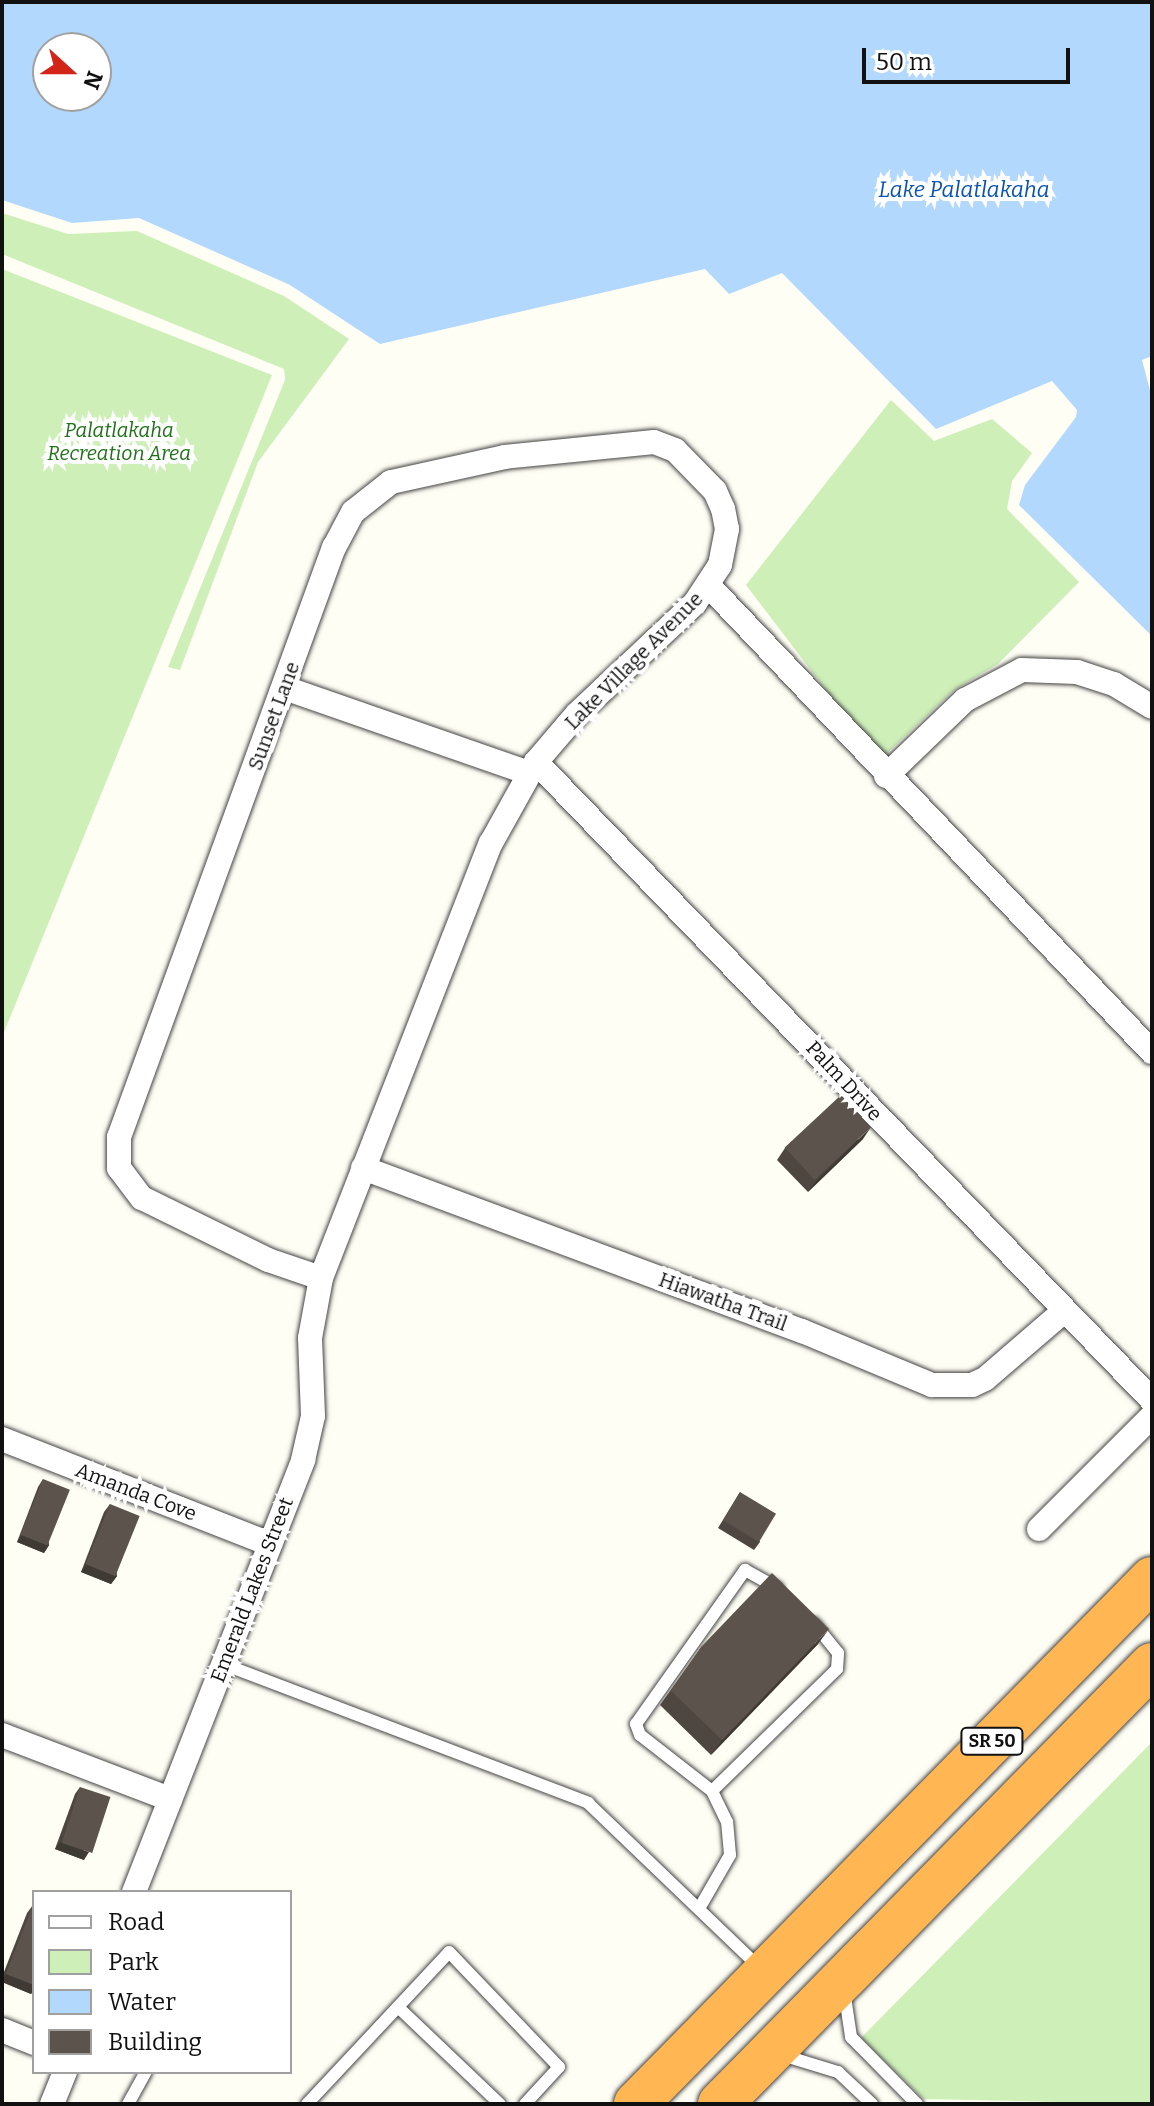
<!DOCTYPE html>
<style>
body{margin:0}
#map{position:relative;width:1154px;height:2106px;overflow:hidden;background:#fffef5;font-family:Bitter,serif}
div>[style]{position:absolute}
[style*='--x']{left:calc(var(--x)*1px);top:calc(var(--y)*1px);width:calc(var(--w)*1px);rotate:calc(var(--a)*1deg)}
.green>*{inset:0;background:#ceefb8}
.water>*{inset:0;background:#b3d8fd}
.roads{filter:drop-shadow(0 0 2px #444) drop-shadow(0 0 2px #444)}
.lane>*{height:12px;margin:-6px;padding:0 6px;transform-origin:6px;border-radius:6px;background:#fff}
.street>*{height:24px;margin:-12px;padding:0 12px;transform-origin:12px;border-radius:12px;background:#fff}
.highway>*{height:44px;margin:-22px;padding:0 22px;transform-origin:22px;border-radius:22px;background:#ffb653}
.wall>*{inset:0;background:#4e4741}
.shaded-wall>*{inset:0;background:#403a35}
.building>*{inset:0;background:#5b534c;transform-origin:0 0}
span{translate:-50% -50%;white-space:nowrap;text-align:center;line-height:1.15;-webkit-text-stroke:8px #fff;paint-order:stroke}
.shield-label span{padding:2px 6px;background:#fff;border:2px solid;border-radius:6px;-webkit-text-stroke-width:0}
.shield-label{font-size:18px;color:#111;font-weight:700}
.park-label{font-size:20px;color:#207218;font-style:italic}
.street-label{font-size:20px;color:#111}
.water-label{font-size:22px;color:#0a55b3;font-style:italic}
.frame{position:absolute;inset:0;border:4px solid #111;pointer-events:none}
.legend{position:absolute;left:32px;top:1890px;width:260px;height:184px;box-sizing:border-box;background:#fff;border:2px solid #a0a0a0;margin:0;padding:10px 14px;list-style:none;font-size:24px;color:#111}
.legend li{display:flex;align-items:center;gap:16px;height:40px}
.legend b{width:40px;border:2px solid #a0a0a0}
.north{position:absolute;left:32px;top:32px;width:80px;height:80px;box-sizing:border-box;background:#fff;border:2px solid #a0a0a0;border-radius:50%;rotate:111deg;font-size:22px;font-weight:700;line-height:32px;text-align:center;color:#111}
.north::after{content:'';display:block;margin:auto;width:28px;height:36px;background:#d22417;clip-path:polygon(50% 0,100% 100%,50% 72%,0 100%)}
.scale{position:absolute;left:862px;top:48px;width:208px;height:36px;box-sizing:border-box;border:4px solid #111;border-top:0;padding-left:10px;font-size:24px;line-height:28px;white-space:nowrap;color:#111;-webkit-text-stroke:6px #fff;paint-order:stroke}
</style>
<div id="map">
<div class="green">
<div style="clip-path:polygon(2px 213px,68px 234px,137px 231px,284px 296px,349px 339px,258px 462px,180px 670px,168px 667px,285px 380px,284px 369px,2px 254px)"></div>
<div style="clip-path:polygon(2px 269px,272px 375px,2px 1037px)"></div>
<div style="clip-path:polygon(891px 400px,934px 441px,992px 419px,1032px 453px,1012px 481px,1007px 509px,1079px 582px,998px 664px,954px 690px,885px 755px,832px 698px,746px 585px)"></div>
<div style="clip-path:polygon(1152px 1742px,1152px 2104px,924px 2099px,861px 2038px)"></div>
</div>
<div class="water">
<div style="clip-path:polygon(evenodd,2px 2px,1152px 2px,1152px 356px,1142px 360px,1152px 398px,1152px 636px,1019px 505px,1025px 485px,1076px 417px,1077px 410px,1052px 381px,936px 429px,782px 273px,729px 294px,705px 269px,380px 344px,290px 285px,139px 218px,72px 223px,2px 200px,2px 2px,48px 48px,96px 48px,96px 96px,48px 96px,48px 48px)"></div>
</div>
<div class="roads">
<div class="lane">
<div style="--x:223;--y:1664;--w:391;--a:20.8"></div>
<div style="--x:588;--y:1803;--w:238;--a:43.8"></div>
<div style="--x:712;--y:1791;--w:175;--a:-44.3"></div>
<div style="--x:837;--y:1669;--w:16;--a:-86"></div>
<div style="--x:838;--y:1653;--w:38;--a:-129"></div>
<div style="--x:700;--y:1907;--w:60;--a:-60"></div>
<div style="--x:730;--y:1855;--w:33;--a:-95"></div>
<div style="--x:727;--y:1822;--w:34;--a:-116"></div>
<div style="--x:712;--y:1791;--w:91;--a:-142.1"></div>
<div style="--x:640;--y:1735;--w:12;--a:-110"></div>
<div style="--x:636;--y:1724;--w:189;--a:-54.7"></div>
<div style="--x:745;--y:1570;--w:37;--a:29"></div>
<div style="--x:844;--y:1990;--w:48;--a:81.5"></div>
<div style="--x:851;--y:2037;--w:94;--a:45.4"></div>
<div style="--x:398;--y:2007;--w:141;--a:43.6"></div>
<div style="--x:782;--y:2055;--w:59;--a:16.9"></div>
<div style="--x:838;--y:2072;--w:47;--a:43.3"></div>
<div style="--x:128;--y:2104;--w:37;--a:-61"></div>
<div style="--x:307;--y:2104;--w:208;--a:-46.9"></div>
<div style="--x:449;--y:1952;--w:159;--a:46.3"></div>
<div style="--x:559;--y:2067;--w:50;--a:132.6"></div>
</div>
<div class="street">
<div style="--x:709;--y:586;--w:643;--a:46.45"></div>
<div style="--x:285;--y:688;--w:258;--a:19.2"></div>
<div style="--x:536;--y:762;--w:887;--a:46.01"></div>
<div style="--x:886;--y:776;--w:110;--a:-43.9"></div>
<div style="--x:965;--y:700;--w:64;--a:-27.8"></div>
<div style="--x:1022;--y:670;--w:55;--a:2.1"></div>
<div style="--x:1077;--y:672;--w:39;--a:18"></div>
<div style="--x:1114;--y:684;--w:44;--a:31.2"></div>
<div style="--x:363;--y:1168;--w:468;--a:20.4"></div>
<div style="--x:802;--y:1331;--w:141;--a:22.6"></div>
<div style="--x:932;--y:1385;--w:40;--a:0"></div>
<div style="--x:972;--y:1385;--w:14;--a:-25"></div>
<div style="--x:985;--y:1379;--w:104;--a:-40.7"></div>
<div style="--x:2;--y:1439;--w:288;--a:21.4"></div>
<div style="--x:1039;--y:1529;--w:160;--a:-45"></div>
<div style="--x:2;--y:1735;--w:180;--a:20.9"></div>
<div style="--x:134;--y:1892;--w:464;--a:-68.6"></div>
<div style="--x:303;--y:1460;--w:45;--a:-77.2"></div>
<div style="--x:313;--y:1416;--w:78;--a:-92.2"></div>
<div style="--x:310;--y:1338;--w:61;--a:-79.6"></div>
<div style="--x:321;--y:1278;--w:467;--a:-68.7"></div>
<div style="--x:491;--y:843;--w:93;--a:-60.9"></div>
<div style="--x:536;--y:762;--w:63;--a:-49.5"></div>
<div style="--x:577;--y:714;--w:162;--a:-43.2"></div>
<div style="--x:695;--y:603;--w:45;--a:-56.7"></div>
<div style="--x:720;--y:565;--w:37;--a:-79"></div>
<div style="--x:727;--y:529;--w:20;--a:-101"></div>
<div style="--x:723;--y:509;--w:20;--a:-114"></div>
<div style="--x:715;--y:491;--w:57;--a:-134.3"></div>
<div style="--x:675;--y:450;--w:22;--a:-159"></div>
<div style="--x:654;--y:442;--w:150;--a:174.3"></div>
<div style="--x:505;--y:457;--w:117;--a:167.6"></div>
<div style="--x:391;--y:482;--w:48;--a:141.7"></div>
<div style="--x:353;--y:512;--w:40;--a:118"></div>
<div style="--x:334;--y:547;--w:628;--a:110.02"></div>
<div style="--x:119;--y:1137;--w:31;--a:90"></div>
<div style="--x:119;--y:1168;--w:38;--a:53"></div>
<div style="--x:142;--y:1198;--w:140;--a:26.2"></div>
<div style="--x:268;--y:1260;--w:56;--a:18.8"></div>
<div style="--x:2;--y:2030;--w:35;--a:22"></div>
<div style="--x:52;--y:2104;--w:35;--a:-68"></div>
</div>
<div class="highway">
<div style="--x:636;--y:2104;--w:736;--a:-45.5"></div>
<div style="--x:720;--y:2104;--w:616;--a:-45.46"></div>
</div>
</div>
<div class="wall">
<div style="clip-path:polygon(863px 1139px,808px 1192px,777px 1160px,785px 1148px)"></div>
<div style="clip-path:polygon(43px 1479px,49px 1545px,44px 1553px,17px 1542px,38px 1487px)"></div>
<div style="clip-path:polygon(740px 1492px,760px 1542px,754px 1550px,718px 1528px)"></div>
<div style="clip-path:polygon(110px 1504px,117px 1576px,111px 1584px,81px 1572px,104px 1512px)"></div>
<div style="clip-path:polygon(818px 1644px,711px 1755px,660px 1705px,702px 1646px)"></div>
<div style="clip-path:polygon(80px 1787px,84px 1860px,55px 1849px,75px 1794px)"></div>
<div style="clip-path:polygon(33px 1905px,34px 1905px,34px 1990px,31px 1994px,2px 1982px,2px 1977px,27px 1913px)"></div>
</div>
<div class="shaded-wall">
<div style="clip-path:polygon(871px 1127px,863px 1139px,808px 1192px,816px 1181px)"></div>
<div style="clip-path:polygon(22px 1535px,49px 1545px,44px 1553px,17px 1542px)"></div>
<div style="clip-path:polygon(86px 1564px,117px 1576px,111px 1584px,81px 1572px)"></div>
<div style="clip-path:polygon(829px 1629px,818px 1644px,711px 1755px,722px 1740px)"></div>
<div style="clip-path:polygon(60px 1842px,89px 1852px,84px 1860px,55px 1849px)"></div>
<div style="clip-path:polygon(6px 1974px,34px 1985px,34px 1990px,31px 1994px,2px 1982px,2px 1979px)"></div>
</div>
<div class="building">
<div style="left:841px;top:1095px;width:44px;height:77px;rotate:47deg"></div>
<div style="left:43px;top:1479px;width:29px;height:60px;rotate:22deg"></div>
<div style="left:740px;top:1492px;width:42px;height:33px;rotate:31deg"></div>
<div style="left:110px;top:1504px;width:32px;height:65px;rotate:22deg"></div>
<div style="clip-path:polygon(772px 1573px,829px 1629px,722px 1740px,671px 1691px,702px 1646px)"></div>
<div style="left:80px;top:1787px;width:32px;height:59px;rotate:18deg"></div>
<div style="clip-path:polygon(33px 1905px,34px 1905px,34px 1985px,6px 1974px)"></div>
</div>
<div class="shield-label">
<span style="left:992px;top:1741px">SR 50</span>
</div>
<div class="park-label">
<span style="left:119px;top:442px">Palatlakaha<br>Recreation Area</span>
</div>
<div class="street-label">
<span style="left:634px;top:661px;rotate:-45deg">Lake Village Avenue</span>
<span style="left:274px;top:716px;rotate:-70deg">Sunset Lane</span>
<span style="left:844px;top:1081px;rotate:47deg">Palm Drive</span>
<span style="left:723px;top:1302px;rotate:20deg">Hiawatha Trail</span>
<span style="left:136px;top:1492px;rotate:21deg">Amanda Cove</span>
<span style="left:252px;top:1590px;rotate:-69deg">Emerald Lakes Street</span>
</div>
<div class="water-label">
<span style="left:964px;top:190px">Lake Palatlakaha</span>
</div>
<div class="frame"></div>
<ul class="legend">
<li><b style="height:10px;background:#fff"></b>Road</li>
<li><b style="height:22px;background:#ceefb8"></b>Park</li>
<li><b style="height:22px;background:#b3d8fd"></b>Water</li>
<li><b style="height:22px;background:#5b534c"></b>Building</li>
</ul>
<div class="north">N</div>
<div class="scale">50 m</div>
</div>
